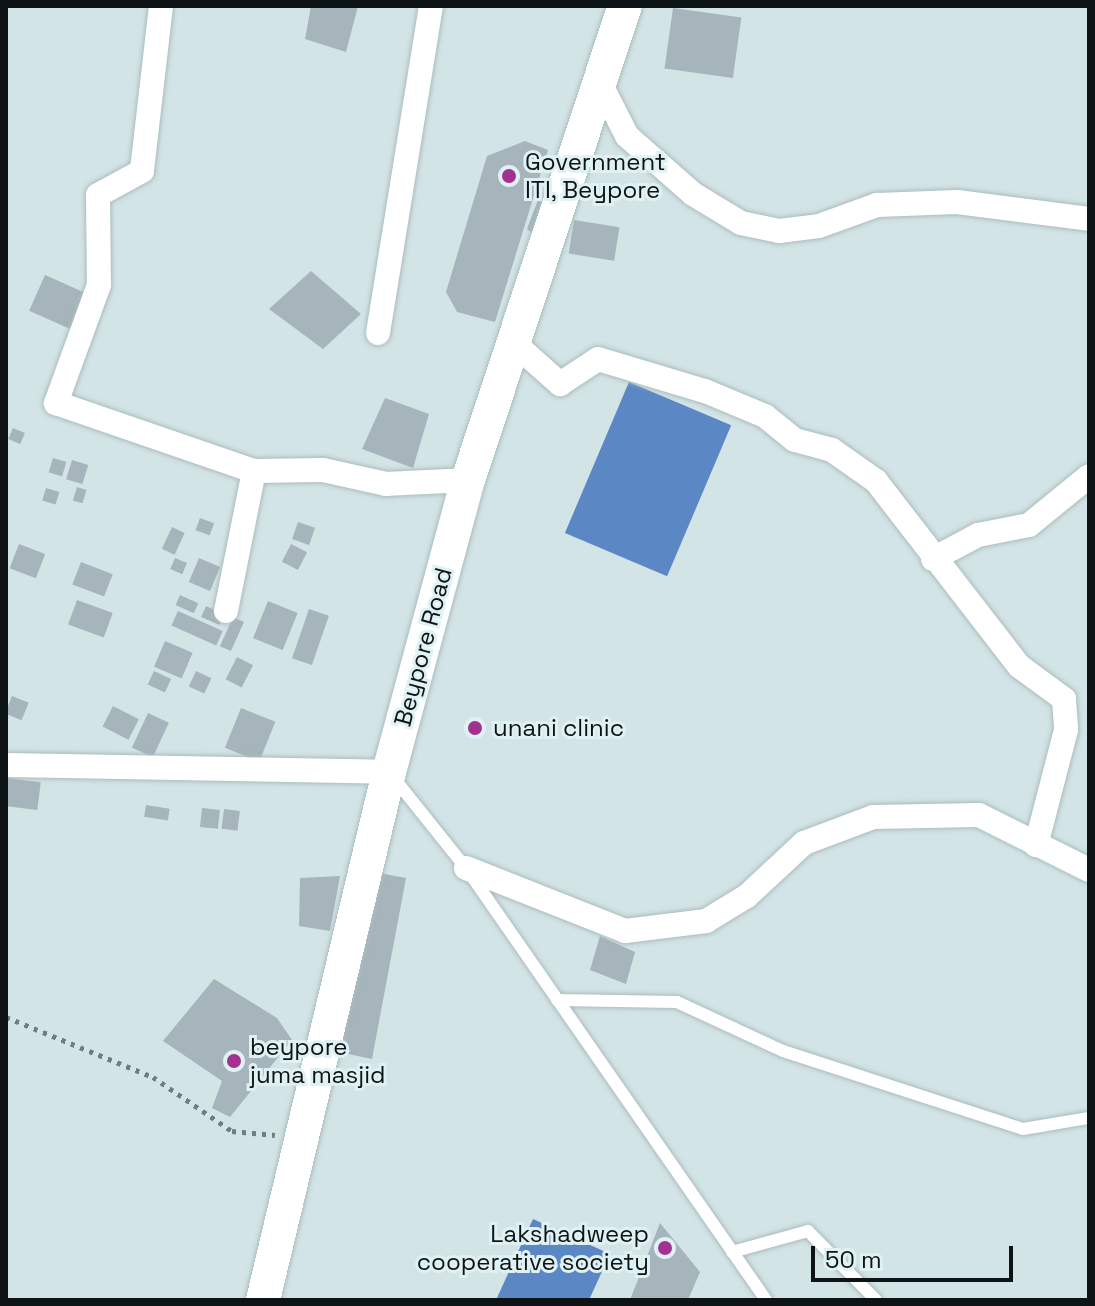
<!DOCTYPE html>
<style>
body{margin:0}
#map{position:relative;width:1095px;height:1306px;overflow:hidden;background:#d3e4e6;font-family:"Space Grotesk",sans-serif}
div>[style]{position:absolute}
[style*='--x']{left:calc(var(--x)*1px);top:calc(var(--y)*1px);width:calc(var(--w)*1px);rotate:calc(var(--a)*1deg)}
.water>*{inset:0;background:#5b88c5;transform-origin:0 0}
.building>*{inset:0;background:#a6b4bb;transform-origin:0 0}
.path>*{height:5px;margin-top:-2.5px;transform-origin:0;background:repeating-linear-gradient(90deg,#717c7e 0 4px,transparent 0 10px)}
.roads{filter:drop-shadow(0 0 2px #abbcbe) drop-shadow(0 0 2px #abbcbe)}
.lane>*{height:12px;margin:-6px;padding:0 6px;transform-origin:6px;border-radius:6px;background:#fff}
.street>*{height:24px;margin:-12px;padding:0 12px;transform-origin:12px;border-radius:12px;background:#fff}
.secondary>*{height:34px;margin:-17px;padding:0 17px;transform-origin:17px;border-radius:17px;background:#fff}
.dots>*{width:22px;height:22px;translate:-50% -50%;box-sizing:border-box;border:4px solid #e0f1f3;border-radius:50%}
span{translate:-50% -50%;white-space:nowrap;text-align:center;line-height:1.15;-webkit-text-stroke:6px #e0f1f3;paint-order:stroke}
.poi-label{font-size:24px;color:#0e1415}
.left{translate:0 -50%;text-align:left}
.right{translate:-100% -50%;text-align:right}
.street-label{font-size:24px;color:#0e1415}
.frame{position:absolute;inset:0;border:8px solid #0e1415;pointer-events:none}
.scale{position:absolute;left:811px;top:1246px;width:202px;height:36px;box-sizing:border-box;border:4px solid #0e1415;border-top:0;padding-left:10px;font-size:24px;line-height:28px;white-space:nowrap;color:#0e1415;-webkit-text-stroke:6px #e0f1f3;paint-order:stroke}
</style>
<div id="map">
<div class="water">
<div style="left:629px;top:382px;width:111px;height:164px;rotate:23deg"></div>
<div style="clip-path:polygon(533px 1219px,610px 1254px,589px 1300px,496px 1300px)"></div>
</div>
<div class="building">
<div style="clip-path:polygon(311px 6px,358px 6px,346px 52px,305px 39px)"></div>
<div style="left:673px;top:8px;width:69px;height:61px;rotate:8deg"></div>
<div style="clip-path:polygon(525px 141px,548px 150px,495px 322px,457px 312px,446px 292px,487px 156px)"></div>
<div style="clip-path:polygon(538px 200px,550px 207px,538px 238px,527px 229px)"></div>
<div style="left:574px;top:220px;width:46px;height:34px;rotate:9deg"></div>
<div style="clip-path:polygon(311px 271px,361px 314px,323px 349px,269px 309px)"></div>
<div style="left:45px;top:275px;width:48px;height:39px;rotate:24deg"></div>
<div style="clip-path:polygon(385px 398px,429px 414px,413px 468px,362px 449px)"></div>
<div style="left:13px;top:428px;width:13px;height:12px;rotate:23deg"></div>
<div style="left:53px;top:458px;width:14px;height:15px;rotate:17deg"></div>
<div style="left:72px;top:460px;width:17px;height:20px;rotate:17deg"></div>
<div style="left:77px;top:487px;width:10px;height:14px;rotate:17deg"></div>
<div style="left:46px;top:488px;width:14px;height:13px;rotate:17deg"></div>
<div style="left:200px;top:518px;width:15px;height:13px;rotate:20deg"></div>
<div style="left:298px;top:522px;width:18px;height:18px;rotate:19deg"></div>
<div style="left:172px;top:527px;width:14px;height:24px;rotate:25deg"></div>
<div style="left:19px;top:544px;width:28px;height:26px;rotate:21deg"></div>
<div style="left:291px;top:544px;width:18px;height:20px;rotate:27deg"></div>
<div style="left:175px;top:558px;width:13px;height:12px;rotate:23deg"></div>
<div style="left:199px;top:558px;width:23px;height:26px;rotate:23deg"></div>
<div style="left:81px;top:562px;width:34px;height:24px;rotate:21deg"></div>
<div style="left:180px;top:595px;width:20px;height:11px;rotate:24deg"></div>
<div style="left:77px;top:600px;width:38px;height:26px;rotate:20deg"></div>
<div style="left:268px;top:601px;width:32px;height:40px;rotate:22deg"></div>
<div style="left:206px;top:606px;width:20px;height:12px;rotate:24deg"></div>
<div style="left:309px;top:609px;width:21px;height:52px;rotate:19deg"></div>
<div style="left:178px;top:611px;width:49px;height:16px;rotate:24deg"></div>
<div style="left:233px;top:617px;width:12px;height:32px;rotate:24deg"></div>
<div style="left:165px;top:641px;width:30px;height:28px;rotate:23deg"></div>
<div style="left:237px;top:657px;width:18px;height:25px;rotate:27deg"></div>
<div style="left:154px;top:671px;width:19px;height:15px;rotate:25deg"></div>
<div style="left:196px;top:671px;width:17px;height:17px;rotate:25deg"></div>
<div style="left:12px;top:696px;width:18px;height:19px;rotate:22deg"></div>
<div style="left:113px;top:706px;width:29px;height:23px;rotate:27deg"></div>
<div style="left:241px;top:708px;width:37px;height:43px;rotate:22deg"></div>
<div style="left:148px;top:713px;width:23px;height:38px;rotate:25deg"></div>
<div style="left:6px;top:778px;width:35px;height:28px;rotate:7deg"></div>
<div style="left:146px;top:805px;width:24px;height:12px;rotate:9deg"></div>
<div style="left:202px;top:808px;width:18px;height:19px;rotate:6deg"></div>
<div style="left:224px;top:809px;width:16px;height:20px;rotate:7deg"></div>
<div style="clip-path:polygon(379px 873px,406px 878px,372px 1059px,334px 1051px)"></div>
<div style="clip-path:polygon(340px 876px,330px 931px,299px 926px,300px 878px)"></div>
<div style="clip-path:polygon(600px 936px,635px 952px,626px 984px,590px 970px)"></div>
<div style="clip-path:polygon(214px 979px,277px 1018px,292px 1040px,230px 1117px,212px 1108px,222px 1081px,163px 1041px)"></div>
<div style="clip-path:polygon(660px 1223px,700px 1272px,688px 1300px,630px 1300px)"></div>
</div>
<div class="path">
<div style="--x:6;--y:1017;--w:159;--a:22.2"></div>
<div style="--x:153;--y:1077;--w:96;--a:34.4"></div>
<div style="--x:232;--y:1131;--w:43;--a:5.3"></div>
</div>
<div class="roads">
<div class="lane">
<div style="--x:393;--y:777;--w:117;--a:51.3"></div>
<div style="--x:466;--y:868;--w:526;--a:55.22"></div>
<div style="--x:557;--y:1000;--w:120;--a:1"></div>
<div style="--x:677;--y:1002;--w:117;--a:24.8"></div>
<div style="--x:783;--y:1051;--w:252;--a:18"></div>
<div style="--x:1023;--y:1129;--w:67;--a:-9.5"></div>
<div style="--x:732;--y:1252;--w:79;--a:-15.4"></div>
<div style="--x:808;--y:1231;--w:97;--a:45.4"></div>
</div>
<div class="street">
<div style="--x:161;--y:6;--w:166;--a:96.6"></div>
<div style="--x:142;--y:171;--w:50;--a:151.4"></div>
<div style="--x:98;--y:195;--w:90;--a:89.4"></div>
<div style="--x:99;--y:285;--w:126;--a:110"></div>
<div style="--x:56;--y:403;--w:209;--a:19"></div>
<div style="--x:600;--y:83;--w:59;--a:63"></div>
<div style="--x:627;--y:136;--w:88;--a:41.3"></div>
<div style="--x:693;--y:194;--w:56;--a:31.1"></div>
<div style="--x:741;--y:223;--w:39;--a:12"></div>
<div style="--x:779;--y:231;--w:40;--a:-7.1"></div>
<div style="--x:819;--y:226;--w:62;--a:-19.9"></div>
<div style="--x:877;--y:205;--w:80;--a:-2.1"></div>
<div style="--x:957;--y:202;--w:133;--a:7.3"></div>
<div style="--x:378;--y:333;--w:331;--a:-80.8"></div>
<div style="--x:514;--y:343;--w:62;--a:41.7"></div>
<div style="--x:560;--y:384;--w:45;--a:-33.3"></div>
<div style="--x:598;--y:359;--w:112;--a:16.7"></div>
<div style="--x:705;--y:391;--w:65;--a:22.6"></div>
<div style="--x:765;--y:416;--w:38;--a:39"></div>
<div style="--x:795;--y:440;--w:38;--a:15"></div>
<div style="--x:832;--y:450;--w:54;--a:35.2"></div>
<div style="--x:876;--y:481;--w:234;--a:52.3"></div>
<div style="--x:1019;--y:666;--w:56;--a:36.3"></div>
<div style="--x:1064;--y:699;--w:31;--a:86"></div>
<div style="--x:1066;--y:730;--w:119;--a:104.6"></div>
<div style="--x:933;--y:559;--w:51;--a:-28.1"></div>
<div style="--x:978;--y:535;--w:52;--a:-11.1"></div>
<div style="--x:1029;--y:525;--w:77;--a:-39.2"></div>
<div style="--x:226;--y:611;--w:143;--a:-78.7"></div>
<div style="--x:254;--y:471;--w:69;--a:-0.8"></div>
<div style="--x:323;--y:470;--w:65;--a:12.5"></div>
<div style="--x:386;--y:484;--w:82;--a:-2.8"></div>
<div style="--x:6;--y:765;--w:383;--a:1"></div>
<div style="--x:466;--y:868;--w:171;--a:21.6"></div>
<div style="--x:625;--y:931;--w:82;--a:-7"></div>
<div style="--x:706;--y:921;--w:48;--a:-31.4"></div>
<div style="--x:747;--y:896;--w:78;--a:-42.9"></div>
<div style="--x:804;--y:843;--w:74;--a:-20.6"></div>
<div style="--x:873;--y:817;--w:106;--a:-1.1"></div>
<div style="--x:979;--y:815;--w:123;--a:26.6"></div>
</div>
<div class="secondary">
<div style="--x:263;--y:1300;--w:543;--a:-76.58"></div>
<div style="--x:389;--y:772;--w:302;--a:-74.9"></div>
<div style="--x:468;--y:480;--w:499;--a:-71.7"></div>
</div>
</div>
<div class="dots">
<div style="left:509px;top:176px;background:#a13291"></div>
<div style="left:475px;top:728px;background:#a13291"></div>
<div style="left:234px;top:1061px;background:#a13291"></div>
<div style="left:665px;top:1248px;background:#a13291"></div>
</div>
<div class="poi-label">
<span class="left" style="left:525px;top:176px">Government<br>ITI, Beypore</span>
<span class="left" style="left:493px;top:728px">unani clinic</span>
<span class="left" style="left:250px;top:1061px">beypore<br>juma masjid</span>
<span class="right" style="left:649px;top:1248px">Lakshadweep<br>cooperative society</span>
</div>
<div class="street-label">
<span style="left:423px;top:647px;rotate:-75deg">Beypore Road</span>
</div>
<div class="frame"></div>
<div class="scale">50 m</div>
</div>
